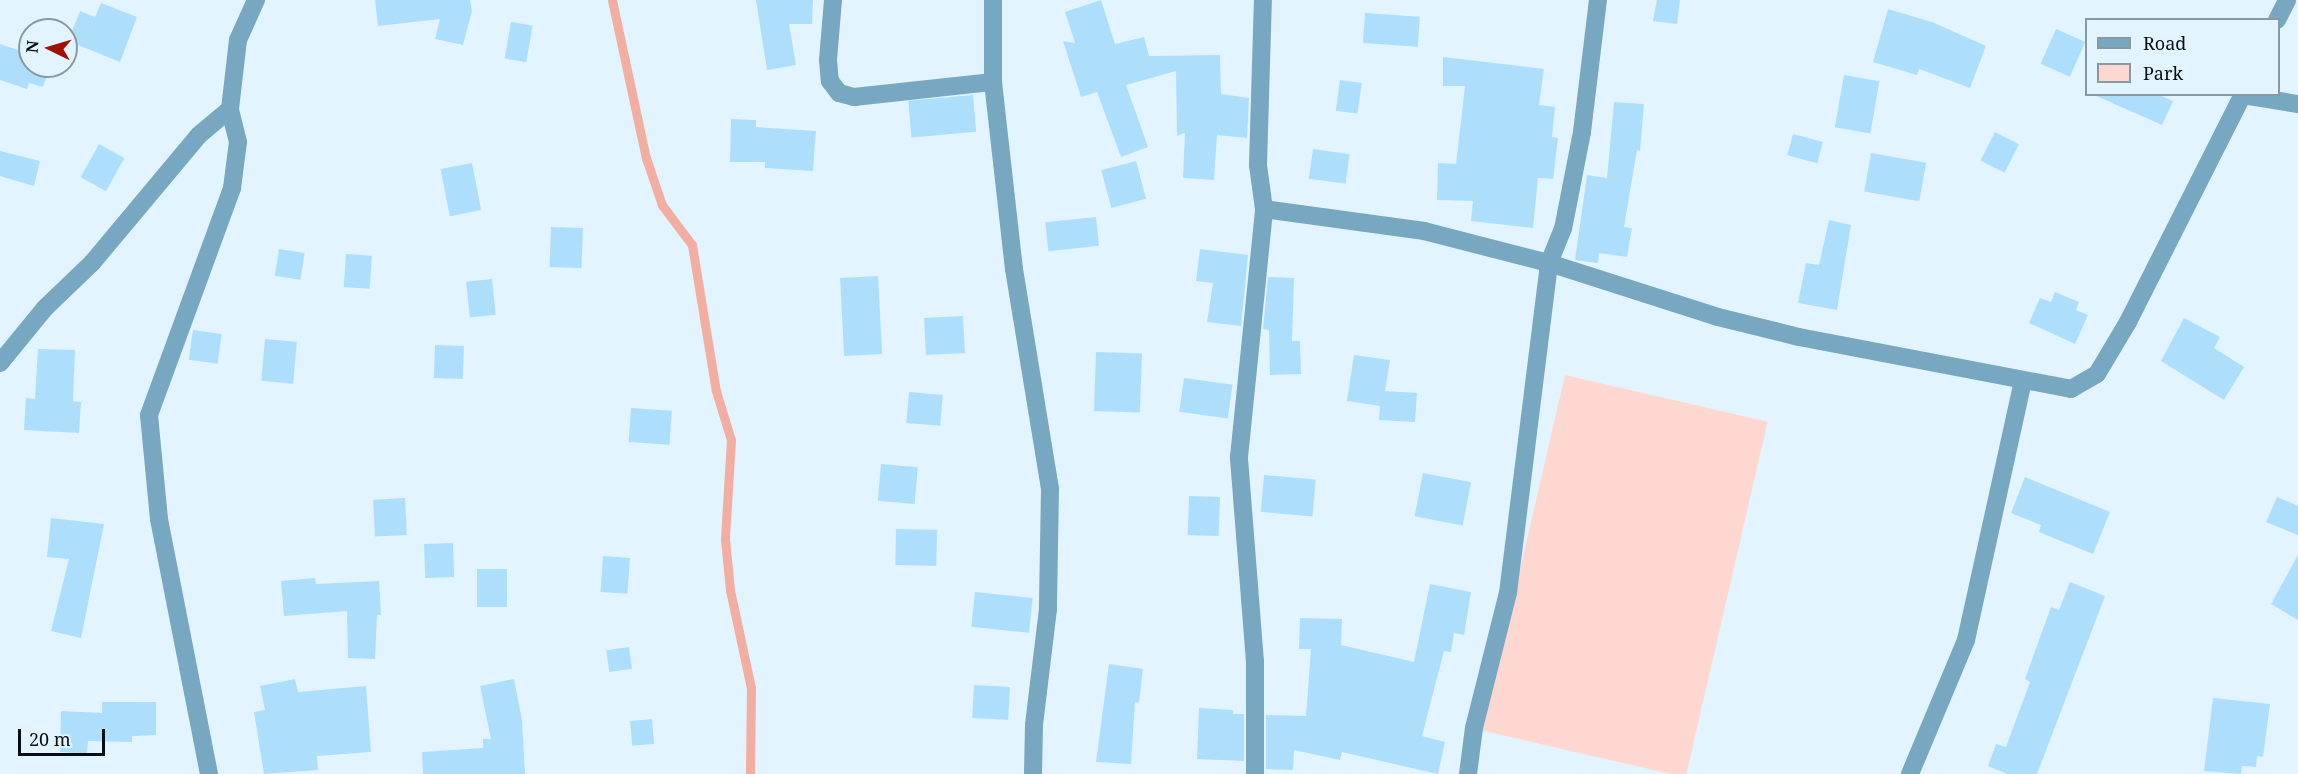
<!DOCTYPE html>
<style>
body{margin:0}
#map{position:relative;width:2298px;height:774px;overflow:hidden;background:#e2f4ff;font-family:"Noto Serif",serif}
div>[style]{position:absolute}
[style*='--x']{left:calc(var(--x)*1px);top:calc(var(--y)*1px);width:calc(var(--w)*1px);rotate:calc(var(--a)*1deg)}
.green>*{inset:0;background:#fed7d0;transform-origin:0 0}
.stream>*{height:9px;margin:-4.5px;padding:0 4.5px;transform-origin:4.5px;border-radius:4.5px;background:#f3aea2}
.building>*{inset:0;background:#addffd;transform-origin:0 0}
.street>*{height:18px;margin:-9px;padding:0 9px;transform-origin:9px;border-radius:9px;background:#78a7c2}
span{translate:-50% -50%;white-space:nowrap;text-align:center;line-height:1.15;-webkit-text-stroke:4.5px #e2f4ff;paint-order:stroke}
.legend{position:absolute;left:2085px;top:18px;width:195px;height:78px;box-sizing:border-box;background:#e2f4ff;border:2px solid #8a989f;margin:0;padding:8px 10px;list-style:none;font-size:18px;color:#070d10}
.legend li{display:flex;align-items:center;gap:12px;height:30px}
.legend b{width:30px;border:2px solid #8a989f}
.north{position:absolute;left:18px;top:18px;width:60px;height:60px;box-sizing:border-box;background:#e2f4ff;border:2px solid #8a989f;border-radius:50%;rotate:275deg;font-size:16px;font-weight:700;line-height:24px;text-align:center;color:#070d10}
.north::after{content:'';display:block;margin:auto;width:21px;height:27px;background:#a40f04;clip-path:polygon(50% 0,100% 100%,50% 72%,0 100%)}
.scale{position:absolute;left:18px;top:729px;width:87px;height:27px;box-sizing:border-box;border:3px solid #070d10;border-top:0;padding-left:8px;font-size:18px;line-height:21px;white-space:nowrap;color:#070d10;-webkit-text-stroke:4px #e2f4ff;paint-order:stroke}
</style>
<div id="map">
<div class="green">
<div style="left:1565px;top:375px;width:208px;height:365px;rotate:13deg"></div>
</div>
<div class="stream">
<div style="--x:612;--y:0;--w:162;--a:77.9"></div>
<div style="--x:646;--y:158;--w:50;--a:71.2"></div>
<div style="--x:662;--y:205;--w:50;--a:53.1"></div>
<div style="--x:692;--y:245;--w:148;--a:80.7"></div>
<div style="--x:716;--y:391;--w:51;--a:73"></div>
<div style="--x:731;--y:440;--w:99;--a:93.5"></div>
<div style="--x:725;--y:539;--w:51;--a:84.4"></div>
<div style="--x:730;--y:590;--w:100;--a:77.9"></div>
<div style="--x:751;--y:688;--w:86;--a:90.7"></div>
</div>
<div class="building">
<div style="clip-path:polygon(375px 0,470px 0,472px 11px,463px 45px,435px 39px,440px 19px,378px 26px)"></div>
<div style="clip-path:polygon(756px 0,813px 0,812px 24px,789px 24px,796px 65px,767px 70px)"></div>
<div style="clip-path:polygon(1101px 0,1115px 44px,1144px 37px,1149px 56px,1220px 55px,1221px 94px,1249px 98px,1247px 138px,1217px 135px,1214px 180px,1183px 178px,1185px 133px,1177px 136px,1176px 71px,1126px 85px,1148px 147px,1121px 157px,1097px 92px,1081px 97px,1063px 41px,1075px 43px,1065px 12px)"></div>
<div style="clip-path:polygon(1657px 0,1680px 0,1677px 24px,1653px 21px)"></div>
<div style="clip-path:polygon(101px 3px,137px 17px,120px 62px,68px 41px,80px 11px,95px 17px)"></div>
<div style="clip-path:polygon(1888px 9px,1932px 22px,1986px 46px,1970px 88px,1919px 69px,1917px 75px,1873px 62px)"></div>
<div style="left:1365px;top:13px;width:55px;height:30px;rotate:4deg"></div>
<div style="left:511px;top:22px;width:22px;height:37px;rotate:10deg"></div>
<div style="left:2056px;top:29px;width:32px;height:38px;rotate:24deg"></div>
<div style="clip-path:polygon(0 44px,30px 54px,30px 66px,50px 66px,43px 87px,29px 83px,27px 89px,0 80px)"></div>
<div style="clip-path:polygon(1443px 57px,1544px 69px,1539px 105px,1555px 107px,1552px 137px,1558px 138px,1553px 179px,1538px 178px,1533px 228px,1471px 221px,1473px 201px,1437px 200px,1438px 163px,1456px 164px,1465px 86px,1443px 86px)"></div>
<div style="left:1844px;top:75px;width:36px;height:53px;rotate:10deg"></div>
<div style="left:1340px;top:80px;width:22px;height:31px;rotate:8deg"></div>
<div style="clip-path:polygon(2092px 94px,2157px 94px,2173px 101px,2162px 125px)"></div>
<div style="left:973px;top:95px;width:37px;height:65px;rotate:85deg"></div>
<div style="clip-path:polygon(1614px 102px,1644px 104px,1640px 151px,1637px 150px,1624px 227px,1632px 228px,1627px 257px,1599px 253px,1598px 263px,1575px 260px,1587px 175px,1607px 178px)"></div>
<div style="clip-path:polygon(731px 119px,756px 120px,756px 127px,816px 131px,813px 171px,765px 168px,765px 162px,730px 162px)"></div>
<div style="left:1995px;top:132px;width:27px;height:32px;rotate:27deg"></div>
<div style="left:1793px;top:134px;width:31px;height:22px;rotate:15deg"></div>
<div style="left:99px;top:144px;width:29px;height:38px;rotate:29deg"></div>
<div style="left:1313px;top:149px;width:37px;height:30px;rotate:8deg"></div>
<div style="clip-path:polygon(0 151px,40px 161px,34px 186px,0 176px)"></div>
<div style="left:1871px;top:153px;width:56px;height:39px;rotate:10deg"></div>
<div style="left:1136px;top:161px;width:39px;height:36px;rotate:75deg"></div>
<div style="left:472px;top:163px;width:48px;height:32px;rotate:79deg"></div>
<div style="left:1096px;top:217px;width:29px;height:51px;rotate:84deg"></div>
<div style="clip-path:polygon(1829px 220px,1851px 225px,1837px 310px,1798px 303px,1806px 263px,1819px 265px)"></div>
<div style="left:551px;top:227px;width:32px;height:40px;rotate:2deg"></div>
<div style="left:279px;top:249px;width:26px;height:27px;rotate:9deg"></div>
<div style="clip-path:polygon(1200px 249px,1248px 255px,1241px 326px,1207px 322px,1213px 283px,1196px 281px)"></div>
<div style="left:346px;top:254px;width:26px;height:33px;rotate:4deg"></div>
<div style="left:878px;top:276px;width:78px;height:38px;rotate:87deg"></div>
<div style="clip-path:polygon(1268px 277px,1294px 278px,1292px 341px,1300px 341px,1301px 374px,1270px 375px,1269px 330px,1263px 329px)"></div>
<div style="left:492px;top:279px;width:36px;height:26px;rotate:84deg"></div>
<div style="clip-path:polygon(2055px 292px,2079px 302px,2076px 310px,2088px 315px,2075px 344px,2029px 323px,2040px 298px,2051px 302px)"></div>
<div style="left:963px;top:316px;width:37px;height:39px;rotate:87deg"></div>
<div style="clip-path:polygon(2184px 318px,2220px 337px,2214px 348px,2244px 367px,2224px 400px,2161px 361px)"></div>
<div style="left:193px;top:330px;width:29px;height:30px;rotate:8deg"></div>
<div style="left:265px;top:339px;width:32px;height:42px;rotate:5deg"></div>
<div style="left:435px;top:345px;width:29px;height:33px;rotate:2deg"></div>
<div style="clip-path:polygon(38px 349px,75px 350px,73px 401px,81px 402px,79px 433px,24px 430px,26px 398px,35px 399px)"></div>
<div style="left:1096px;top:352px;width:46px;height:59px;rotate:2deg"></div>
<div style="clip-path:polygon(1354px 355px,1390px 360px,1385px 391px,1417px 393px,1415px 422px,1379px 420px,1380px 406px,1347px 401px)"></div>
<div style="left:1184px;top:378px;width:49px;height:34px;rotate:8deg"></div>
<div style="left:909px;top:392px;width:34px;height:31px;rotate:5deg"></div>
<div style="left:631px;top:408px;width:41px;height:34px;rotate:4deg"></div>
<div style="left:881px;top:464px;width:37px;height:37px;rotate:5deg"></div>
<div style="left:1423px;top:473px;width:49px;height:44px;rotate:11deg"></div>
<div style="left:1264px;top:475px;width:52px;height:37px;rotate:5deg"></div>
<div style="clip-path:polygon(2025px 477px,2110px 512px,2093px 554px,2039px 532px,2041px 525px,2011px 513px)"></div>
<div style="left:1189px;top:496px;width:31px;height:39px;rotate:2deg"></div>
<div style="clip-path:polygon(2277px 497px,2298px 506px,2298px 535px,2266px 522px)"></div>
<div style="left:405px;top:498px;width:37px;height:32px;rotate:87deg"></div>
<div style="clip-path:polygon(51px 518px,104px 524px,81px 638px,51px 631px,69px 559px,47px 557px)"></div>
<div style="left:896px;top:529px;width:41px;height:36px;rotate:1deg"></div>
<div style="left:453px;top:543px;width:34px;height:29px;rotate:88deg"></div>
<div style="clip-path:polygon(2298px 555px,2298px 620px,2271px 604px)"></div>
<div style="left:603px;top:556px;width:27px;height:36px;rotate:4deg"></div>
<div style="left:477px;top:569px;width:30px;height:38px"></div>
<div style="clip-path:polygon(315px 578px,316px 584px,379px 581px,381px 615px,377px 615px,375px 659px,348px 658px,347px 611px,284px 616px,281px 581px)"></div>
<div style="clip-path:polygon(2070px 582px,2105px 596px,2037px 774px,2007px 774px,1988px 766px,1996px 744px,2006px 747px,2030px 682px,2025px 679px,2051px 607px,2059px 610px)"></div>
<div style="clip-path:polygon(1430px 584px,1471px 592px,1464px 635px,1454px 633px,1451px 652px,1444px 651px,1422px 736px,1445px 742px,1438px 774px,1342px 752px,1340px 760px,1294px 750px,1293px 770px,1266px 769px,1266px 715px,1306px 716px,1311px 649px,1299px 649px,1300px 618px,1342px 619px,1341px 645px,1414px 662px)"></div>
<div style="left:975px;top:592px;width:58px;height:35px;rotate:6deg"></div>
<div style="left:629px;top:647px;width:22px;height:23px;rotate:82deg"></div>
<div style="clip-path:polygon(1109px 664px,1143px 669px,1139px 703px,1135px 702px,1131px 764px,1096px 762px)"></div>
<div style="clip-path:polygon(295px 679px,298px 692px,366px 686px,371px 752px,317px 756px,318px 770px,264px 774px,254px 712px,265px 710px,260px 686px)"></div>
<div style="clip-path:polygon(514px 679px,522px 720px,525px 774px,423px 774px,422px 752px,483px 748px,483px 739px,491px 739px,480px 686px)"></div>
<div style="left:974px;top:685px;width:36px;height:33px;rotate:3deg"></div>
<div style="clip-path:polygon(2213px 698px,2270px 704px,2263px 757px,2257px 756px,2256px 767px,2242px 766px,2241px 774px,2204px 771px)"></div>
<div style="clip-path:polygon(102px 702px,156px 702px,156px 735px,132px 736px,132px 742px,88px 741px,87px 754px,60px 752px,61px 711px,102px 713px)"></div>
<div style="clip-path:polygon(1199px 708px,1233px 710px,1233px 714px,1244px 714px,1244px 761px,1197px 759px)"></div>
<div style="left:652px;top:719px;width:25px;height:22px;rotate:85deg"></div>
</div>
<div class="street">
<div style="--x:833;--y:0;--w:60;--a:94.8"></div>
<div style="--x:828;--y:60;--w:21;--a:85"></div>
<div style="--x:830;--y:81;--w:15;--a:53"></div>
<div style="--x:839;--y:93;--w:16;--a:15"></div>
<div style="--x:854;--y:97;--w:140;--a:-6.2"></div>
<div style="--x:993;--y:0;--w:82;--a:90"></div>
<div style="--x:993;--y:82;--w:188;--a:83.6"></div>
<div style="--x:1014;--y:269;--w:223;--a:80.7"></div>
<div style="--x:1050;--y:489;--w:120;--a:91"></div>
<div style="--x:1048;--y:609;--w:117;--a:96.9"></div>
<div style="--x:1034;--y:725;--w:49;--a:91.2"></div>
<div style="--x:2277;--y:20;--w:22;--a:-63"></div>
<div style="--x:2243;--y:95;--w:56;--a:9.3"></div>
<div style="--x:1264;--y:209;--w:162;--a:7.8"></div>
<div style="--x:1424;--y:231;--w:129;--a:14.4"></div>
<div style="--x:1549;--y:263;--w:177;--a:17.7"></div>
<div style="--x:1718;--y:317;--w:83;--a:13.9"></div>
<div style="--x:1799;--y:337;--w:277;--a:10.8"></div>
<div style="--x:2071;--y:389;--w:30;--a:-30"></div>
<div style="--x:2097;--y:374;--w:61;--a:-59.2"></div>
<div style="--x:2128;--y:322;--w:255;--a:-63.2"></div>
<div style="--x:0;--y:363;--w:71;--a:-50.7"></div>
<div style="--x:45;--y:308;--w:65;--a:-43.8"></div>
<div style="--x:92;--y:263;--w:167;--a:-50.1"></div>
<div style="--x:199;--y:135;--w:40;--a:-40"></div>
<div style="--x:230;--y:109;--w:69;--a:-83.4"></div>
<div style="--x:238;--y:40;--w:44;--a:-65.8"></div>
<div style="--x:209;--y:774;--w:260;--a:-101.1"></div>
<div style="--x:159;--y:519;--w:104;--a:-95.5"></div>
<div style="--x:149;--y:415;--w:242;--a:-69.9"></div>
<div style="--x:232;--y:188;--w:46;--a:-82.6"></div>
<div style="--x:238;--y:142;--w:34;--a:-104"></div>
<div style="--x:1255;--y:774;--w:112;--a:-90"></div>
<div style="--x:1255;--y:662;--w:206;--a:-94.5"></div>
<div style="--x:1239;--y:457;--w:249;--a:-84.2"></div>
<div style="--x:1264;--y:209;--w:44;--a:-97.8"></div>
<div style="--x:1258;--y:165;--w:165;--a:-88.3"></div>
<div style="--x:1468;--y:774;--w:46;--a:-82.6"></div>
<div style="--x:1474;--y:728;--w:139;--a:-75.9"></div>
<div style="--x:1508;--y:593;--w:333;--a:-82.9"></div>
<div style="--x:1549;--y:263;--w:37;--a:-68"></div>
<div style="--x:1563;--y:229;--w:99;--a:-78.9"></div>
<div style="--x:1582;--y:132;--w:133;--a:-83.1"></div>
<div style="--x:1910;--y:774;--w:145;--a:-67.3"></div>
<div style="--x:1966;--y:640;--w:265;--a:-77.6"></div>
</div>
<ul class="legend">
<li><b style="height:8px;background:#78a7c2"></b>Road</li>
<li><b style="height:16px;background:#fed7d0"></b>Park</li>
</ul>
<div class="north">N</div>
<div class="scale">20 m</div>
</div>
